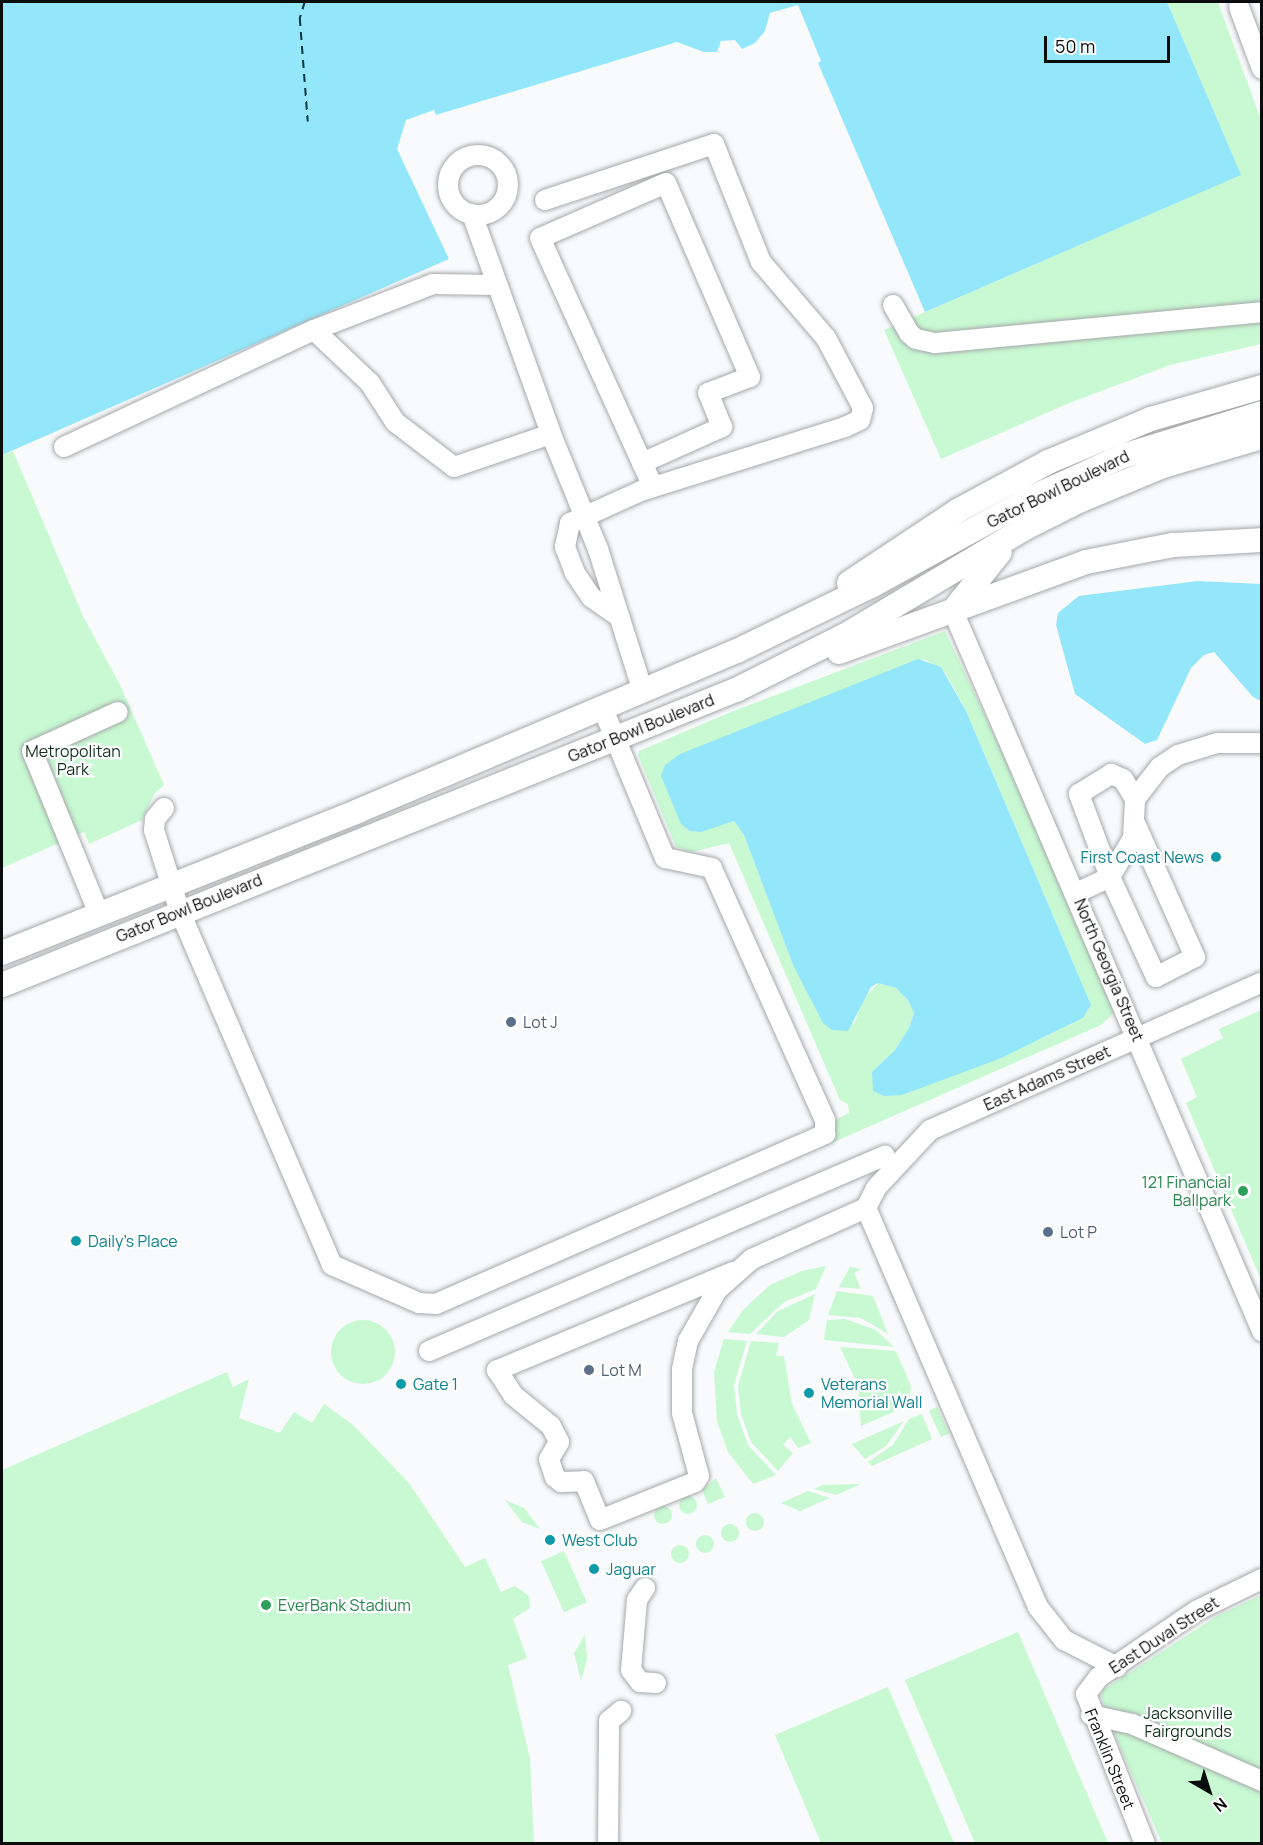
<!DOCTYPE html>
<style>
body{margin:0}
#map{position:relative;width:1263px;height:1845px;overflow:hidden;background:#f8fafc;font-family:Manrope,sans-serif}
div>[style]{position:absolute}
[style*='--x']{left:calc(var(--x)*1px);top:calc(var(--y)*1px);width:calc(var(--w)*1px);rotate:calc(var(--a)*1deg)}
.green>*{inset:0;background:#c8f9d3;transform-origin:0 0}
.round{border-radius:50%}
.water>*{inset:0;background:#94e7fa}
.ferry>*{height:1.5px;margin-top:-0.75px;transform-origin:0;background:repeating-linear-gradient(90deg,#003640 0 8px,transparent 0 14px)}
.roads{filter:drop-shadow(0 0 2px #a6a8aa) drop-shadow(0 0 2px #a6a8aa)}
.minor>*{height:20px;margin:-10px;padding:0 10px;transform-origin:10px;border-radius:10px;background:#fff}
.minor>.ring{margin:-10px;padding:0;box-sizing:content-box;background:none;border:20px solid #fff;border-radius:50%}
.major>*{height:24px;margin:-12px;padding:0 12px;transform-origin:12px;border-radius:12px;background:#fff}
.dots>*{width:16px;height:16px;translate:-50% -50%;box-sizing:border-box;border:3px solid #fff;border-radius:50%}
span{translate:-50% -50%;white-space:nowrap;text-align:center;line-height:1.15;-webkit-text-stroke:4.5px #fff;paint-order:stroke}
.street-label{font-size:16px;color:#0b0c0c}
.park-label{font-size:16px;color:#12311c}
.culture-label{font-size:16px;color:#0d838f}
.right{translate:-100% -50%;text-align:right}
.left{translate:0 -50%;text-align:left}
.service-label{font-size:16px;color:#4e5e75}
.leisure-label{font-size:16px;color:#27864d}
.frame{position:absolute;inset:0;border:3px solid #0b0c0c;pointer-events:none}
.north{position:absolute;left:1179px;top:1761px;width:60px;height:60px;-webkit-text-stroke:4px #fff;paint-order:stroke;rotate:141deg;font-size:16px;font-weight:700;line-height:24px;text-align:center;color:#0b0c0c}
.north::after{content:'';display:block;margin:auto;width:21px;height:27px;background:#0b0c0c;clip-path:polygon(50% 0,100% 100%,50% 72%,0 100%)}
.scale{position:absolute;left:1044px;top:36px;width:126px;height:27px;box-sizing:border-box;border:3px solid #0b0c0c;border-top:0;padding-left:8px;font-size:18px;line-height:21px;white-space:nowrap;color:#0b0c0c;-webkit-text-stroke:4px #fff;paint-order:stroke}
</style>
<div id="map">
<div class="green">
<div style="clip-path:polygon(1167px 2px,1218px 2px,1261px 120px,1261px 344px,1170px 365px,1072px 402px,941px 459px,884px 330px,1240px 175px)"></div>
<div style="clip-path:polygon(13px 451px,83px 616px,120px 685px,164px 785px,155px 793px,142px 820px,89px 844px,84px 832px,2px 868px,2px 455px)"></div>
<div style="clip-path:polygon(evenodd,945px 631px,1041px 834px,1116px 1011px,1101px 1025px,827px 1145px,835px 1130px,835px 1120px,849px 1113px,848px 1104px,840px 1100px,729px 843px,692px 852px,676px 847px,638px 755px,639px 751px,736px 710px,945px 631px,924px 659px,945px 672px,966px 711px,1091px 1005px,1083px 1018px,1041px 1039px,902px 1095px,872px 1072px,895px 1050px,909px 1028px,914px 1013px,908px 1000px,896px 988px,878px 983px,863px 1000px,854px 1024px,793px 965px,744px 835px,734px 821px,728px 821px,924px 659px)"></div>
<div style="clip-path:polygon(1261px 1010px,1261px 1280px,1186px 1103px,1197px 1097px,1181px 1059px,1223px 1038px,1219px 1029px)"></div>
<div style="clip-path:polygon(826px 1266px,816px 1289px,784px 1302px,750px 1334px,728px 1332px,744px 1309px,770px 1285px,802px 1271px)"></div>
<div style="clip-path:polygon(850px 1267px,861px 1269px,854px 1273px,861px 1289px,839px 1287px)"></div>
<div style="clip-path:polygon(837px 1291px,873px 1296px,888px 1334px,861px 1318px,828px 1315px)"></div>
<div style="clip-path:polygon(815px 1294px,809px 1320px,784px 1337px,756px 1334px,778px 1311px)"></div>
<div style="clip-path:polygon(845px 1319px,876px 1330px,894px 1347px,824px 1340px,827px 1320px)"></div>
<div class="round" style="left:331px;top:1320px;width:64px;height:64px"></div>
<div style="clip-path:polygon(724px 1339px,747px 1341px,734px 1385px,737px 1414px,748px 1445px,776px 1475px,753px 1484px,728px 1452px,717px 1421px,714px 1372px)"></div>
<div style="clip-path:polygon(751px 1341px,779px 1343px,776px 1356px,784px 1356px,792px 1404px,811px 1443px,798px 1448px,790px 1437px,783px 1445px,793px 1453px,778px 1471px,751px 1442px,741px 1414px,738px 1386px)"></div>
<div style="clip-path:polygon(840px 1347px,896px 1351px,911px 1386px,909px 1405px,861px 1426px,858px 1385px)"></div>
<div style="clip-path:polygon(227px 1372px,233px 1387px,249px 1379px,239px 1418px,280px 1433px,294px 1412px,312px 1423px,324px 1404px,353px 1425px,409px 1483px,465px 1567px,485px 1558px,501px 1592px,515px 1586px,529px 1596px,530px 1608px,513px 1619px,527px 1658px,508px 1665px,530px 1759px,534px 1843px,2px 1843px,2px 1470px)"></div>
<div style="left:937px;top:1407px;width:29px;height:9px;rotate:65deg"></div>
<div style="clip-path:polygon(922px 1414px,932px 1439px,872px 1466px,868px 1462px,893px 1445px,909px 1419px)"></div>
<div style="clip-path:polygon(904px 1421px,886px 1446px,865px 1459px,852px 1444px)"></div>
<div style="clip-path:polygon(716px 1478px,725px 1497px,708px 1504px,702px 1490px)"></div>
<div style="clip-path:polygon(861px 1484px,836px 1495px,814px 1489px,823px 1485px)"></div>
<div style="clip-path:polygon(808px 1491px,830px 1498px,800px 1511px,781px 1503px)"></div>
<div class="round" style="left:679px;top:1496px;width:18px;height:18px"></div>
<div style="clip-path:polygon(505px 1500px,524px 1508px,540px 1529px,522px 1522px)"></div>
<div class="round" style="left:654px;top:1506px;width:18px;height:18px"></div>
<div class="round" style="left:746px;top:1513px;width:18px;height:18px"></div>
<div class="round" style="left:721px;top:1524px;width:18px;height:18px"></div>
<div class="round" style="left:696px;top:1535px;width:18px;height:18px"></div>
<div class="round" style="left:671px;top:1545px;width:18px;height:18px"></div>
<div style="left:564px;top:1551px;width:56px;height:25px;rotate:66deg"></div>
<div style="clip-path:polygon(1261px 1595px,1261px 1843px,1162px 1843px,1120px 1747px,1101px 1696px,1103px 1690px,1217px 1616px)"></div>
<div style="clip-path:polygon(1018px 1632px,1108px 1843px,975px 1843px,905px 1680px)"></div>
<div style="clip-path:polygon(585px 1635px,587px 1660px,581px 1681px,574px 1653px)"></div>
<div style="clip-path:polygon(888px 1687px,954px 1843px,821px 1843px,775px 1735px)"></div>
</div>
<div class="water">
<div style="clip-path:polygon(2px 2px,1167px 2px,1241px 175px,925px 312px,818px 63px,821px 61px,798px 5px,770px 13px,765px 31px,755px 43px,742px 49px,735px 40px,721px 41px,717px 52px,704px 52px,677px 42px,436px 115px,434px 110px,406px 120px,397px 149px,449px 259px,2px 455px)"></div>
<div style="clip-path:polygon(1198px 581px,1261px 584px,1261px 701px,1253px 697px,1214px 652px,1204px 655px,1191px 668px,1157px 740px,1145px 744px,1075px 694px,1056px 625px,1058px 613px,1079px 596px)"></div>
<div style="clip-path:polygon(918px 659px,941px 667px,966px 711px,1091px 1005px,1083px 1018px,999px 1059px,902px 1095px,884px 1096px,873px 1091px,872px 1072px,895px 1050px,909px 1028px,914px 1013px,908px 1000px,896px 988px,878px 983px,871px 987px,848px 1031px,832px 1030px,823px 1023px,793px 965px,744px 835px,734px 821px,701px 832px,690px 831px,681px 824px,661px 776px,665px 765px,680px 754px)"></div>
</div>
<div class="ferry">
<div style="--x:305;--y:2;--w:17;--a:107"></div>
<div style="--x:300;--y:18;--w:104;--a:85.6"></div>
</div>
<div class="roads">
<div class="minor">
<div style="--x:1239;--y:7;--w:66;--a:69.6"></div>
<div class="ring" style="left:448px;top:155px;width:40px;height:40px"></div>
<div style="--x:545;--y:200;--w:178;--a:-18.3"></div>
<div style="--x:714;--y:144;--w:127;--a:68.3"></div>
<div style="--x:761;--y:262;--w:100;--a:49.5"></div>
<div style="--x:826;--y:338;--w:79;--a:62.1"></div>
<div style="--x:863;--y:408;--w:12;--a:104"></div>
<div style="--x:860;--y:420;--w:17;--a:155"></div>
<div style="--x:845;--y:427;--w:214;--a:162.6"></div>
<div style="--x:641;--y:491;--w:78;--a:155.7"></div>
<div style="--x:570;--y:523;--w:25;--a:102"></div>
<div style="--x:565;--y:547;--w:28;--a:69"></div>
<div style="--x:575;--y:573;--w:29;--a:56"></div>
<div style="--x:591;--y:597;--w:35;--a:35"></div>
<div style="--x:472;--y:214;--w:234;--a:70.2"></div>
<div style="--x:551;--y:434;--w:124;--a:67.8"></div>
<div style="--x:598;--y:549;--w:150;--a:72.5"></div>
<div style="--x:893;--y:305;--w:32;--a:60"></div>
<div style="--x:909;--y:333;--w:9;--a:41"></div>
<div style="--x:916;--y:339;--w:19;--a:12"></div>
<div style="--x:935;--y:343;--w:328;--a:-5.4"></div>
<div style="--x:314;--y:330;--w:128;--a:-21.1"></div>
<div style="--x:433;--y:284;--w:63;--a:0.9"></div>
<div style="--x:64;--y:447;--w:276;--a:-25.1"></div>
<div style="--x:314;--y:330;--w:77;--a:43.4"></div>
<div style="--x:370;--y:383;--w:46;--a:57.3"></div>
<div style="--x:395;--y:422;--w:74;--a:37.3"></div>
<div style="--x:454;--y:467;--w:102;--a:-18.8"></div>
<div style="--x:642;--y:463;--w:88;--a:-24.2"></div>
<div style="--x:722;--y:427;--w:37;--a:-112"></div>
<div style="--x:708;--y:393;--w:45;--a:-20.9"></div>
<div style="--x:750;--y:377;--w:211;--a:-113.4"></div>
<div style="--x:666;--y:183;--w:137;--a:156.4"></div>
<div style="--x:540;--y:238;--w:247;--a:65.6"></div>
<div style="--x:642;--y:463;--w:26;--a:65"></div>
<div style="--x:953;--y:611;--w:784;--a:66.77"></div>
<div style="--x:164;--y:808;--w:14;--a:129"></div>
<div style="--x:155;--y:819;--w:11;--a:95"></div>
<div style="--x:154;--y:830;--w:86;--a:72.4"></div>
<div style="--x:180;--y:912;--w:384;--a:66.7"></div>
<div style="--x:332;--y:1265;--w:95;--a:23.6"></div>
<div style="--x:419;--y:1303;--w:17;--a:3"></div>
<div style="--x:436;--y:1304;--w:425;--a:-23.6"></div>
<div style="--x:825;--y:1134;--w:14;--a:-90"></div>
<div style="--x:825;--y:1120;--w:276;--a:-114.2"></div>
<div style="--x:712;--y:868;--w:48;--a:-168"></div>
<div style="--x:665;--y:858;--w:161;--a:-112.6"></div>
<div style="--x:1135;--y:823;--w:147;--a:65.9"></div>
<div style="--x:1195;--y:957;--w:44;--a:152.9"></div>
<div style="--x:1156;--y:977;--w:110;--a:-114.7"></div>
<div style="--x:1110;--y:877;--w:89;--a:-110.5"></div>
<div style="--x:1079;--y:794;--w:38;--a:-32"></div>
<div style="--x:1111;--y:774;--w:13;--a:23"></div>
<div style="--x:1123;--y:779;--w:23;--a:59"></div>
<div style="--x:1076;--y:893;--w:38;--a:-25"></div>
<div style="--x:1110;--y:877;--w:45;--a:-59.5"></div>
<div style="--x:1133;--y:838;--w:39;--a:-87"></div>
<div style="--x:1135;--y:799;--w:41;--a:-52"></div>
<div style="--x:1160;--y:767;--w:22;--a:-34"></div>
<div style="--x:1178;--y:755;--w:41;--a:-17.1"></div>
<div style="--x:1217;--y:743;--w:45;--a:0"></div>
<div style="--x:99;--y:914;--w:176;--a:-112.3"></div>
<div style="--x:32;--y:751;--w:94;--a:-24.4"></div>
<div style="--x:733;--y:1272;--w:256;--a:157.4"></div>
<div style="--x:497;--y:1370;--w:30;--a:57"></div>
<div style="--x:513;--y:1395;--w:49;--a:39.2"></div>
<div style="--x:551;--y:1426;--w:18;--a:63"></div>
<div style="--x:559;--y:1442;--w:20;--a:120"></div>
<div style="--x:549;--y:1459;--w:19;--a:72"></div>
<div style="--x:555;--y:1477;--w:8;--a:40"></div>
<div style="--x:561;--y:1482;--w:23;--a:-2"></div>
<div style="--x:584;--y:1481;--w:42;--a:67.7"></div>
<div style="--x:600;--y:1520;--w:102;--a:-21.8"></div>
<div style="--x:695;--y:1482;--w:7;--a:-56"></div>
<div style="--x:699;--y:1476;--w:65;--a:-105.1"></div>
<div style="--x:682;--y:1413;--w:44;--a:-90"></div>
<div style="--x:682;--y:1369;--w:29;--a:-78"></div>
<div style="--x:688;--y:1341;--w:59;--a:-60.4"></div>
<div style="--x:717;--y:1290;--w:47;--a:-41.5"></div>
<div style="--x:752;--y:1259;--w:125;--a:-24.1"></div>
<div style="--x:429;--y:1351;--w:496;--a:-23.2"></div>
<div style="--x:645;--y:1588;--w:14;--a:124"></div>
<div style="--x:637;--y:1600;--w:70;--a:94.9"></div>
<div style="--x:631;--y:1670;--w:15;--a:53"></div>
<div style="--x:640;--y:1682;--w:16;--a:4"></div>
<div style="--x:1117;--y:1667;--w:59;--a:-153"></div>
<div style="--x:1064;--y:1640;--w:42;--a:-128.2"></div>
<div style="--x:1038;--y:1607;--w:434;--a:-113.3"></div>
<div style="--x:866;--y:1208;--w:22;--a:-63"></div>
<div style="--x:876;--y:1188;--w:79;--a:-47"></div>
<div style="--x:930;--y:1130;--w:363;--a:-24"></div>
<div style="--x:1091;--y:1715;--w:42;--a:12.4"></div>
<div style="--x:1132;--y:1724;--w:142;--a:23.7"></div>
<div style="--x:608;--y:1844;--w:123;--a:-89.5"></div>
<div style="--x:609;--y:1721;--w:16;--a:-40"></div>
<div style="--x:1145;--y:1844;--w:161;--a:-111.5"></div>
<div style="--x:1086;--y:1694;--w:21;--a:-53"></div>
<div style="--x:1099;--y:1677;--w:117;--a:-34.2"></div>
<div style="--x:1196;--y:1611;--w:73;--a:-25.9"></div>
</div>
<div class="major">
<div style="--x:849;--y:583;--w:132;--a:-33.6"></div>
<div style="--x:959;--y:510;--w:101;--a:-28.3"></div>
<div style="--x:1048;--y:462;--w:112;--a:-22.7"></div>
<div style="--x:1151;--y:419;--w:116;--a:-16.1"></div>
<div style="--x:953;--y:611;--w:75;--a:-51.5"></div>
<div style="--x:839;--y:652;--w:263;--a:-20"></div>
<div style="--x:1086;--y:562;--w:89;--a:-11.1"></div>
<div style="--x:1173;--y:545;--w:89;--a:-3.2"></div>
<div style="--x:2;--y:953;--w:383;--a:-21.7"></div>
<div style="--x:358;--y:811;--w:411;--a:-22.9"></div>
<div style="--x:737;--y:651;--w:151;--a:-25.9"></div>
<div style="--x:873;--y:585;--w:180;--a:-28.8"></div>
<div style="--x:1031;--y:498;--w:101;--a:-24.5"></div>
<div style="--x:1123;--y:456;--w:145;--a:-17.2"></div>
<div style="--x:2;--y:985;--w:791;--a:-21.9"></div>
<div style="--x:736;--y:690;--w:121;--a:-26.6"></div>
<div style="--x:844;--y:636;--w:211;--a:-30.8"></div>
<div style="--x:1025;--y:528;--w:60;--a:-26.6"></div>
<div style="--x:1079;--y:501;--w:91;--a:-22.6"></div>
<div style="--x:1163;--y:466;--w:103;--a:-16.3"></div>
</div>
</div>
<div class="dots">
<div style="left:1216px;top:857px;background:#0f9aa8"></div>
<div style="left:511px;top:1022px;background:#5c6f8a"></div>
<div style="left:1243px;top:1191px;background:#2e9e5b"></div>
<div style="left:1048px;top:1232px;background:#5c6f8a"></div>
<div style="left:76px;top:1241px;background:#0f9aa8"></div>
<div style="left:589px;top:1370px;background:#5c6f8a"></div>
<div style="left:401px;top:1384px;background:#0f9aa8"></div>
<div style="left:809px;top:1393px;background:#0f9aa8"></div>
<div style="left:550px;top:1540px;background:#0f9aa8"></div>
<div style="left:594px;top:1569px;background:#0f9aa8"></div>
<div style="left:266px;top:1605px;background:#2e9e5b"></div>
</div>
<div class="street-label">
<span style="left:1058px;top:489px;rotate:-26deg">Gator Bowl Boulevard</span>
<span style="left:641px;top:728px;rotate:-22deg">Gator Bowl Boulevard</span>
<span style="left:189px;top:908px;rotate:-22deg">Gator Bowl Boulevard</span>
<span style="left:1109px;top:970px;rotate:67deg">North Georgia Street</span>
<span style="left:1047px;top:1078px;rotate:-24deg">East Adams Street</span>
<span style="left:1164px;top:1635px;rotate:-33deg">East Duval Street</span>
<span style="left:1110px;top:1759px;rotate:68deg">Franklin Street</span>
</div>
<div class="park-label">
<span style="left:73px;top:760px">Metropolitan<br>Park</span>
<span style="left:1188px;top:1722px">Jacksonville<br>Fairgrounds</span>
</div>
<div class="culture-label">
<span class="right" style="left:1204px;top:857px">First Coast News</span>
<span class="left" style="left:88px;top:1241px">Daily's Place</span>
<span class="left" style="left:413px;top:1384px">Gate 1</span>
<span class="left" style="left:821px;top:1393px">Veterans<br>Memorial Wall</span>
<span class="left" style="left:562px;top:1540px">West Club</span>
<span class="left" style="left:606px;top:1569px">Jaguar</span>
</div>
<div class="service-label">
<span class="left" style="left:523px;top:1022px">Lot J</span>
<span class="left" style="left:1060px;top:1232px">Lot P</span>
<span class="left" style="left:601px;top:1370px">Lot M</span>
</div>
<div class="leisure-label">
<span class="right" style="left:1231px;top:1191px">121 Financial<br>Ballpark</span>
<span class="left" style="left:278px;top:1605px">EverBank Stadium</span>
</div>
<div class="frame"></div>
<div class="north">N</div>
<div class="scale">50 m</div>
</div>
